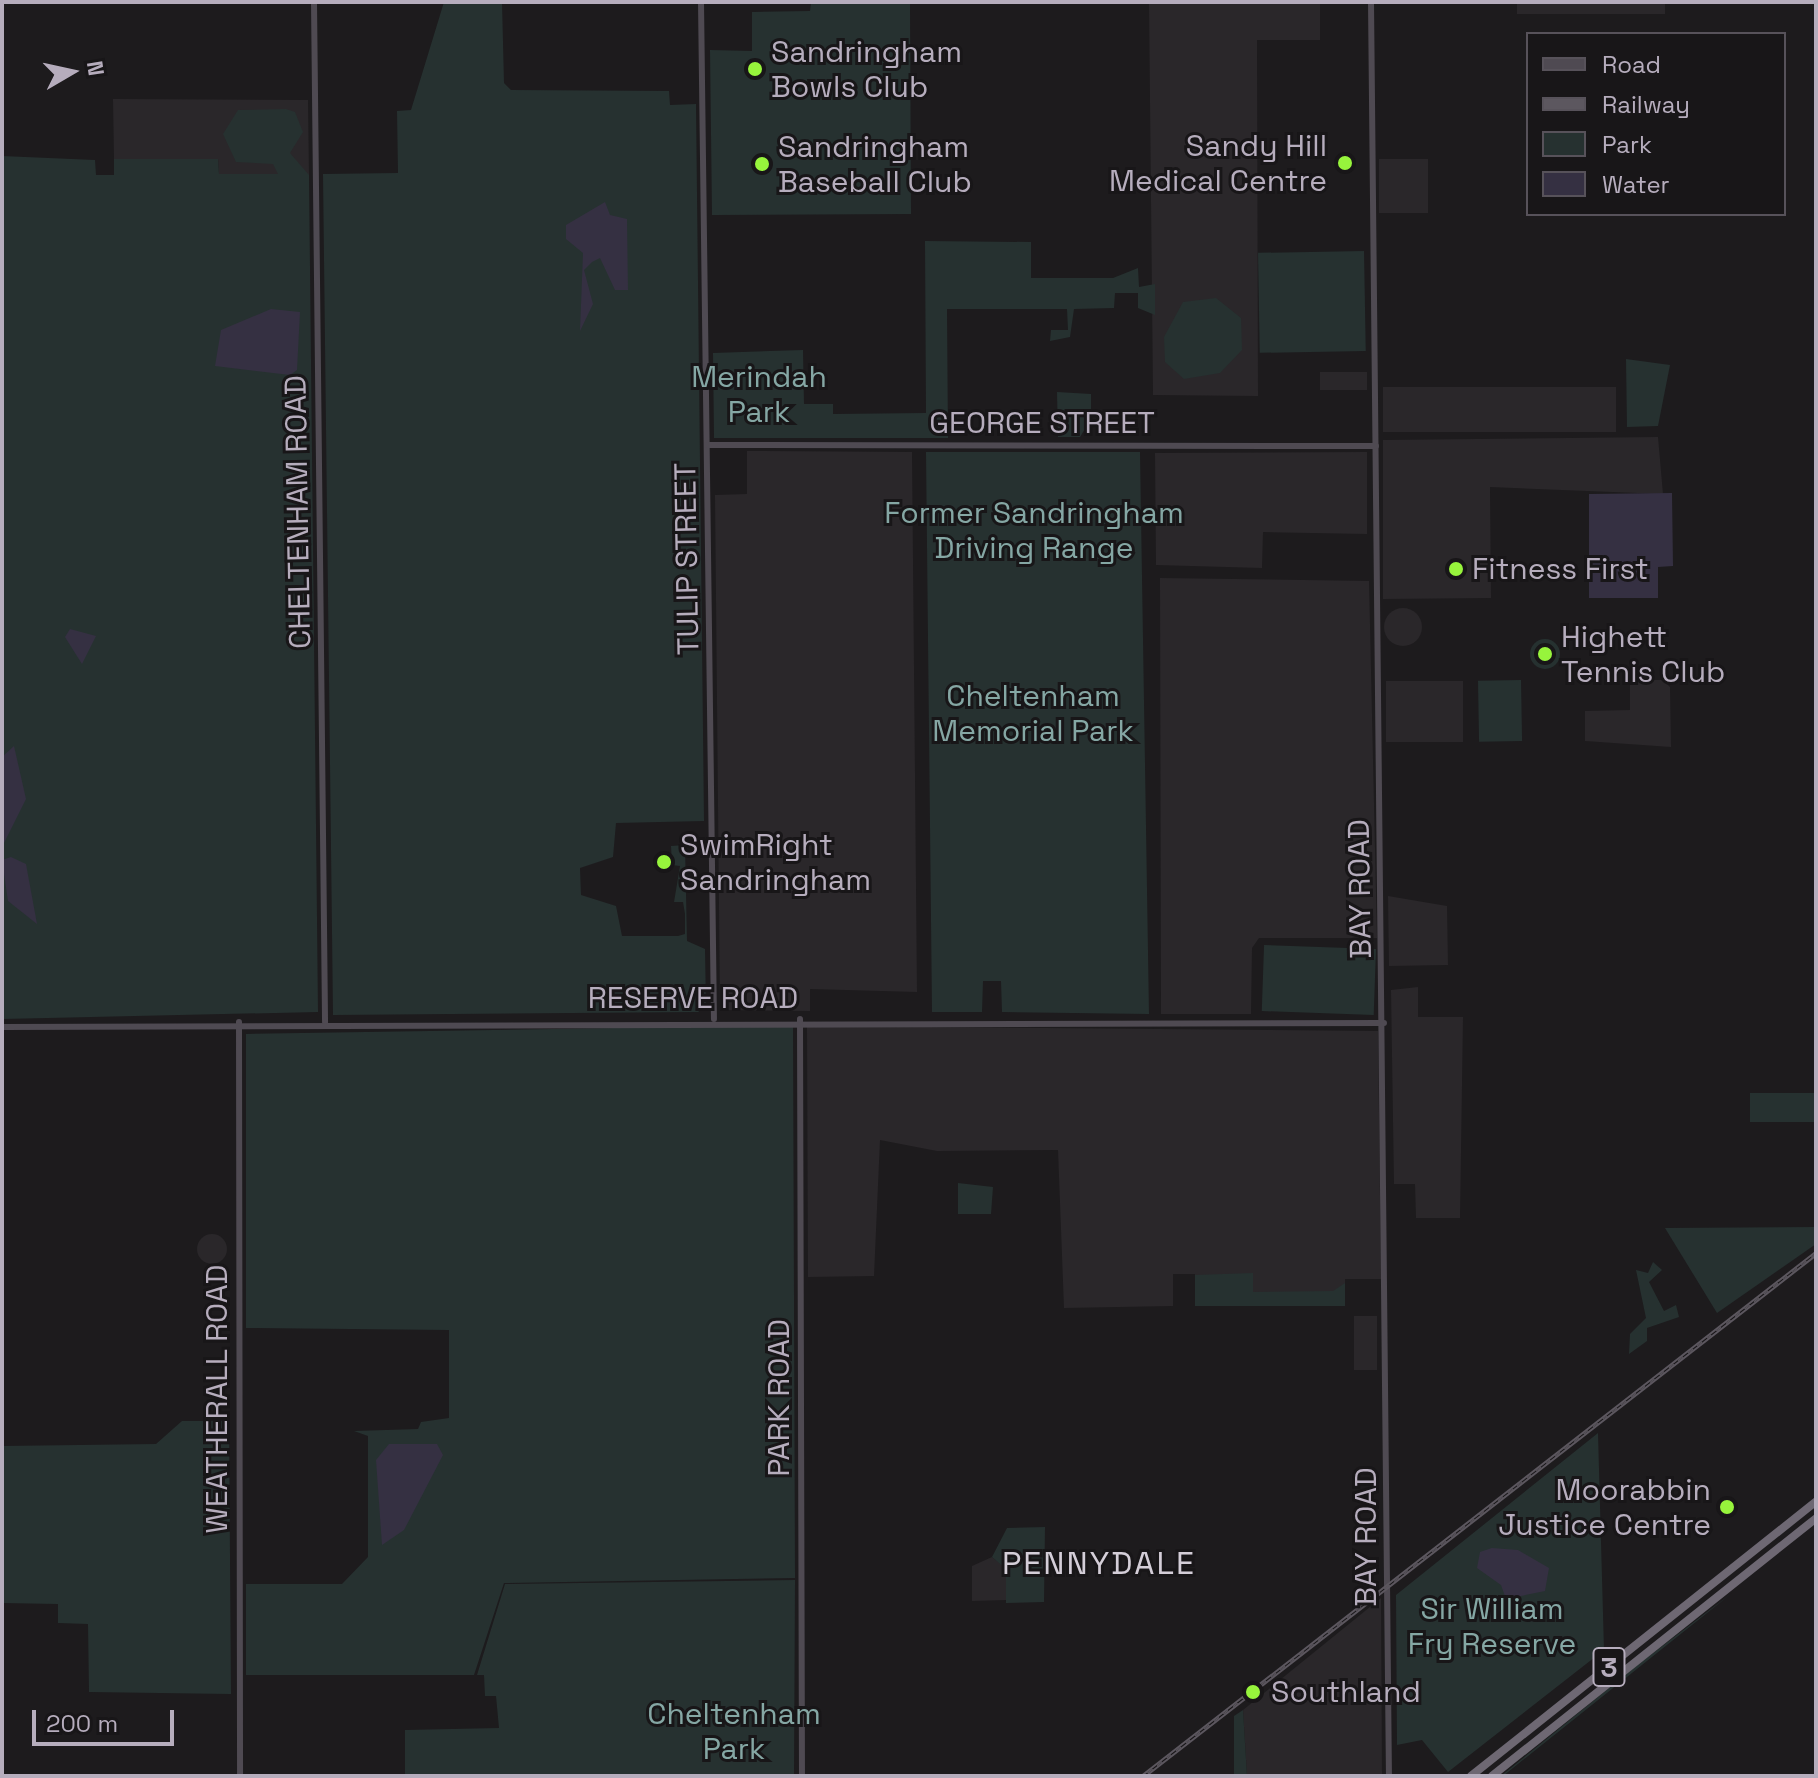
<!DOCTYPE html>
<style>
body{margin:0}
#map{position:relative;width:1818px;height:1778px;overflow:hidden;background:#1d1b1d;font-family:"Space Grotesk",sans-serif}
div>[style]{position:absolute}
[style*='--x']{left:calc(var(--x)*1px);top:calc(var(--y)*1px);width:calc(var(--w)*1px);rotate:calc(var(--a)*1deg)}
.built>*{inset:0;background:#2a272a;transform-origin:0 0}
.round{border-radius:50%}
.green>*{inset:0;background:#263130;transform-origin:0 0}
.water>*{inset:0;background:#353042}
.secondary>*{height:6px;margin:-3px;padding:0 3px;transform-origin:3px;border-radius:3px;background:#4f4a52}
.highway>*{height:8px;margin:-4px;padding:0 4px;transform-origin:4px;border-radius:4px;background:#6e6873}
.rail>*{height:5px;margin-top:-2.5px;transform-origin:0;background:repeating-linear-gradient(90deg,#181618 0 6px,#5c575f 0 12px);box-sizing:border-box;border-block:2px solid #5c575f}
.dots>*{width:22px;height:22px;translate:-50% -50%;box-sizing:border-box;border:4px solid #181618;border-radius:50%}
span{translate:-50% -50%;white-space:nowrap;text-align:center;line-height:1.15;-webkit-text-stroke:6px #181618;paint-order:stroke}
.shield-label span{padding:2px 6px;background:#181618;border:2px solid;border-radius:6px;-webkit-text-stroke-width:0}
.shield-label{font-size:28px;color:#b6adbd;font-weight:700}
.poi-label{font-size:30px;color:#b6adbd}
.left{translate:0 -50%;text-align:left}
.right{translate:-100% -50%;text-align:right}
.park-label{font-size:30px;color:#85a7a4}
.street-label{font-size:30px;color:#b6adbd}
.neighbourhood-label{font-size:32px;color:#d4ced8;letter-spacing:2px}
.frame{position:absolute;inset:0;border:4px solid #b6adbd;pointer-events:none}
.legend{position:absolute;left:1526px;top:32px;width:260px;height:184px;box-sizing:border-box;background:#181618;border:2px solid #57525a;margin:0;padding:10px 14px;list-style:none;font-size:24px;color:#b6adbd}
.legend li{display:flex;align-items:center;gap:16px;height:40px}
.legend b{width:40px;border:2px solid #57525a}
.north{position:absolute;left:32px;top:32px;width:80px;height:80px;-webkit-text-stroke:6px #181618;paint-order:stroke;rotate:81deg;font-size:22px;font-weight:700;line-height:32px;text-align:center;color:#b6adbd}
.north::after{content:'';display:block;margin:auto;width:28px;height:36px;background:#b6adbd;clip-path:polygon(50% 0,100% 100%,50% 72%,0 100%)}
.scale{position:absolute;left:32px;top:1710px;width:142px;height:36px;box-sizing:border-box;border:4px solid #b6adbd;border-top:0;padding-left:10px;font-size:24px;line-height:28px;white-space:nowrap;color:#b6adbd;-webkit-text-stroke:6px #181618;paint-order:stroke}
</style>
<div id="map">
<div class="built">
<div style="clip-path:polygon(1149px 2px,1320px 2px,1320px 40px,1257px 40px,1258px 396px,1153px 395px)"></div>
<div style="left:1517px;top:2px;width:148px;height:12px"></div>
<div style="clip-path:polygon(113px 99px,308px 100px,309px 175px,219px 174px,218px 159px,114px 159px)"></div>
<div style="left:1379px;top:159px;width:49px;height:54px"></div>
<div style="left:1320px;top:372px;width:47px;height:18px"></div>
<div style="left:1383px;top:387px;width:233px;height:45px"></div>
<div style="clip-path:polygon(1658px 437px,1663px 494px,1490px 487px,1491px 598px,1383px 599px,1383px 440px)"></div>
<div style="clip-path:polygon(747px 451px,912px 452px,917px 992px,810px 989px,810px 1011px,720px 1010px,715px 495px,747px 494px)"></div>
<div style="clip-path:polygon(1367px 452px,1367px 534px,1263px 532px,1262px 568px,1156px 565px,1155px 453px)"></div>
<div style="clip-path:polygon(1160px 578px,1369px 581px,1377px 938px,1259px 938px,1252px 948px,1251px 1014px,1161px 1014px)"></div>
<div class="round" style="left:1384px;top:608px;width:38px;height:38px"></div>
<div style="clip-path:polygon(1630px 680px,1663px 680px,1670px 687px,1671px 747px,1585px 741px,1585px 711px,1630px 710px)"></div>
<div style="left:1386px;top:681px;width:77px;height:61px"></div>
<div style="clip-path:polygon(1388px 896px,1447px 906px,1448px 965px,1389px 966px)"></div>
<div style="clip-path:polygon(1418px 987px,1418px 1017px,1463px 1017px,1460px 1218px,1416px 1218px,1415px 1184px,1394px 1184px,1391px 990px)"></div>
<div style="clip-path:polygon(807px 1026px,1378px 1031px,1381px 1279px,1345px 1279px,1345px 1306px,1195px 1306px,1195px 1274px,1173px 1274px,1173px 1306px,1064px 1308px,1058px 1150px,937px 1151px,880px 1140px,874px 1276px,808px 1277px)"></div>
<div class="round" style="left:197px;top:1234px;width:30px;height:30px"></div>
<div style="left:1354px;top:1316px;width:23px;height:54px"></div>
<div style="clip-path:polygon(992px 1557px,1006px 1568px,1007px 1600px,972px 1601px,972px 1566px)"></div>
<div style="clip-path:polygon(1381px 1598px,1382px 1776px,1247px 1776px,1243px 1710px)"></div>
</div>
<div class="green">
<div style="clip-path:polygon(444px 2px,502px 2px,504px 83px,511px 90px,669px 91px,670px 105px,696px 104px,704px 821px,616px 823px,613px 857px,580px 868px,581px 895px,616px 906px,622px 936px,678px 936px,685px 934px,685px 914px,683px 902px,674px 902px,680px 866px,672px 865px,671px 846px,685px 845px,687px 941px,705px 949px,706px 1006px,698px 1012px,333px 1015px,323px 174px,398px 173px,397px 111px,411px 110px)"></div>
<div style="clip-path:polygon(811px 2px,910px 2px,911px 214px,712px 215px,710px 50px,752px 51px,752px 12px,810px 11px)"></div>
<div style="clip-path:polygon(286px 109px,295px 112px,303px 132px,290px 153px,309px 175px,318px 1012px,2px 1019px,2px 156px,95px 160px,96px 175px,114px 175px,114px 159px,218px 159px,219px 174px,278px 174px,273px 164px,236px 162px,223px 134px,238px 110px)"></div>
<div style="clip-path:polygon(925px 241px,1031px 242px,1031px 278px,1113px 278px,1138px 268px,1139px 287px,1155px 284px,1155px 315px,1138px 308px,1138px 293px,1115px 293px,1114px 308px,1074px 309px,1070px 337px,1050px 341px,1051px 330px,1068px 330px,1067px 309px,947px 309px,948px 438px,714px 438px,713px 353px,803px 350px,804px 404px,833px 404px,833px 414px,926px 413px)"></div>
<div style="left:1364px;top:251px;width:100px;height:106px;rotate:89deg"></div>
<div style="clip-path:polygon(1216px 298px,1241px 318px,1242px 350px,1220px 373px,1184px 379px,1165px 362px,1164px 337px,1183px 302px)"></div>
<div style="clip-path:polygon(1626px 359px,1670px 365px,1658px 426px,1627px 427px)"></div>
<div style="clip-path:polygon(1057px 392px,1091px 394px,1091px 419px,1080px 437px,1058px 437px)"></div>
<div style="clip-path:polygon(926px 452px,1140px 452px,1149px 1014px,1002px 1012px,1001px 981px,983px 981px,982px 1012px,932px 1012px)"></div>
<div class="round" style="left:1530px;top:639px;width:30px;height:30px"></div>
<div style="left:1521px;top:680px;width:61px;height:43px;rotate:89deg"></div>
<div style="left:1376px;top:949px;width:66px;height:112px;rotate:92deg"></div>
<div style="clip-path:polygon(793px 1025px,795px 1578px,504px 1583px,474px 1675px,246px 1675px,246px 1584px,342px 1584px,368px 1557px,368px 1436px,354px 1431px,418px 1429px,421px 1422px,449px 1418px,449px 1330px,246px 1328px,246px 1034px)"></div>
<div style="left:1750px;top:1093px;width:66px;height:29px"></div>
<div style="clip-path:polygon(958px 1183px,993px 1187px,991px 1214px,958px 1214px)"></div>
<div style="clip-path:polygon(1816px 1227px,1816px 1244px,1717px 1313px,1665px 1228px)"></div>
<div style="clip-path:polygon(1653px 1262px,1662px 1270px,1649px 1282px,1664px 1311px,1676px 1305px,1679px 1317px,1647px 1328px,1647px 1341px,1629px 1354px,1630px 1334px,1646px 1318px,1636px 1270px,1648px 1273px)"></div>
<div style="clip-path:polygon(1253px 1273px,1253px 1292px,1333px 1291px,1345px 1283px,1345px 1306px,1195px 1306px,1195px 1275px)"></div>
<div style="clip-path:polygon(182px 1421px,229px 1421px,231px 1694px,89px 1692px,88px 1624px,58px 1623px,58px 1604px,2px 1603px,2px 1446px,156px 1444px)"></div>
<div style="clip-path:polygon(1598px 1433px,1604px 1650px,1448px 1772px,1422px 1740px,1397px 1745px,1396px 1595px)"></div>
<div style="clip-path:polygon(1045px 1527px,1044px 1602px,1006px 1603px,1006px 1569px,992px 1557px,1007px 1528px)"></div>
<div style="clip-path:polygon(795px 1580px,794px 1776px,405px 1776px,405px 1730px,499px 1728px,496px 1696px,485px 1696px,484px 1675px,477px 1675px,505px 1584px)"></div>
<div style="clip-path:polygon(1732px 1593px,1503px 1776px,1501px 1776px,1636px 1666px)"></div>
<div style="clip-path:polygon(1243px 1710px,1247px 1776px,1234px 1776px,1234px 1716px)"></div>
</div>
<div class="water">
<div style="clip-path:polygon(605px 202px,610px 215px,627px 219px,628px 290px,615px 290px,600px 258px,592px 262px,584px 270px,593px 304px,580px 331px,583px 253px,566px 239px,566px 225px)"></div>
<div style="clip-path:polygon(271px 309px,300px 312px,297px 370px,290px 375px,215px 366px,221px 330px)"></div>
<div style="clip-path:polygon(1672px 493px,1673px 566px,1658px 567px,1658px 598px,1589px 598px,1589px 494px)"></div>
<div style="clip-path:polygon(70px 629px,96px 636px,82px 664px,65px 637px)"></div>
<div style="clip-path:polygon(14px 746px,26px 799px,2px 847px,2px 757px)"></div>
<div style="clip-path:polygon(11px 857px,26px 864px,37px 924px,8px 901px,2px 860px)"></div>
<div style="clip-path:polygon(389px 1444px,437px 1444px,443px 1455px,404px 1530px,382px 1545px,376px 1460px)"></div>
<div style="clip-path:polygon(1492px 1548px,1518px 1550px,1549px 1568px,1545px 1591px,1506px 1599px,1501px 1585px,1477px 1568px,1480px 1552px)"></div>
</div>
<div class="secondary">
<div style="--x:314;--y:2;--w:1020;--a:89.38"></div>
<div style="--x:701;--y:2;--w:1017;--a:89.27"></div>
<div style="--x:1371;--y:2;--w:1774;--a:89.42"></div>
<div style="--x:707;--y:445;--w:669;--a:0.09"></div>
<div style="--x:800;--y:1019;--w:757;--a:89.85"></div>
<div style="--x:239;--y:1022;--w:754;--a:89.92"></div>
<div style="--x:2;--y:1027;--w:1382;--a:-0.17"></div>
</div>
<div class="highway">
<div style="--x:1471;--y:1776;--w:441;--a:-38.5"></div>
<div style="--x:1492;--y:1776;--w:414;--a:-38.5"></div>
</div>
<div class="rail">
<div style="--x:1143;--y:1776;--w:852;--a:-37.85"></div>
</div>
<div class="dots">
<div style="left:755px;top:69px;background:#97f43c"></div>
<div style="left:1345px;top:163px;background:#97f43c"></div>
<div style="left:762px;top:164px;background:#97f43c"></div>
<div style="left:1456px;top:569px;background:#97f43c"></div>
<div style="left:1545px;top:654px;background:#97f43c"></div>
<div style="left:664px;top:862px;background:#97f43c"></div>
<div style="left:1727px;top:1507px;background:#97f43c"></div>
<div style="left:1253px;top:1692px;background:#97f43c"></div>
</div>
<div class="shield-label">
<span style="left:1609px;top:1667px">3</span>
</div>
<div class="poi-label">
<span class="left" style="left:771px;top:69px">Sandringham<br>Bowls Club</span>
<span class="right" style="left:1327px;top:163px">Sandy Hill<br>Medical Centre</span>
<span class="left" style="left:778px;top:164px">Sandringham<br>Baseball Club</span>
<span class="left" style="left:1472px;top:569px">Fitness First</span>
<span class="left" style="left:1561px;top:654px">Highett<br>Tennis Club</span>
<span class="left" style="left:680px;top:862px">SwimRight<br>Sandringham</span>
<span class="right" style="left:1711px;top:1507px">Moorabbin<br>Justice Centre</span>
<span class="left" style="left:1271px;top:1692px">Southland</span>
</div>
<div class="park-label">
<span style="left:759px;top:394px">Merindah<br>Park</span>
<span style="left:1034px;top:530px">Former Sandringham<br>Driving Range</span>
<span style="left:1033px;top:713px">Cheltenham<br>Memorial Park</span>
<span style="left:1492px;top:1626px">Sir William<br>Fry Reserve</span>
<span style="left:734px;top:1731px">Cheltenham<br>Park</span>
</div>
<div class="street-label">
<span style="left:1042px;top:423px">GEORGE STREET</span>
<span style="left:298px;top:512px;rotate:-91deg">CHELTENHAM ROAD</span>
<span style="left:687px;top:559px;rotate:-91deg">TULIP STREET</span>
<span style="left:1360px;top:889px;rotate:-91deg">BAY ROAD</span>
<span style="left:693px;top:998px">RESERVE ROAD</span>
<span style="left:779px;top:1398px;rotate:-90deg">PARK ROAD</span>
<span style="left:217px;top:1399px;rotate:-90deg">WEATHERALL ROAD</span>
<span style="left:1366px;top:1537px;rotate:-90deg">BAY ROAD</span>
</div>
<div class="neighbourhood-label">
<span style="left:1099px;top:1563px">PENNYDALE</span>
</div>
<div class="frame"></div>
<ul class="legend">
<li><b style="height:10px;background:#4f4a52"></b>Road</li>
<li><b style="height:10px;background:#5c575f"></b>Railway</li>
<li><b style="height:22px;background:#263130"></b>Park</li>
<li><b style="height:22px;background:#353042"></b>Water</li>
</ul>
<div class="north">N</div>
<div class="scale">200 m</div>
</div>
